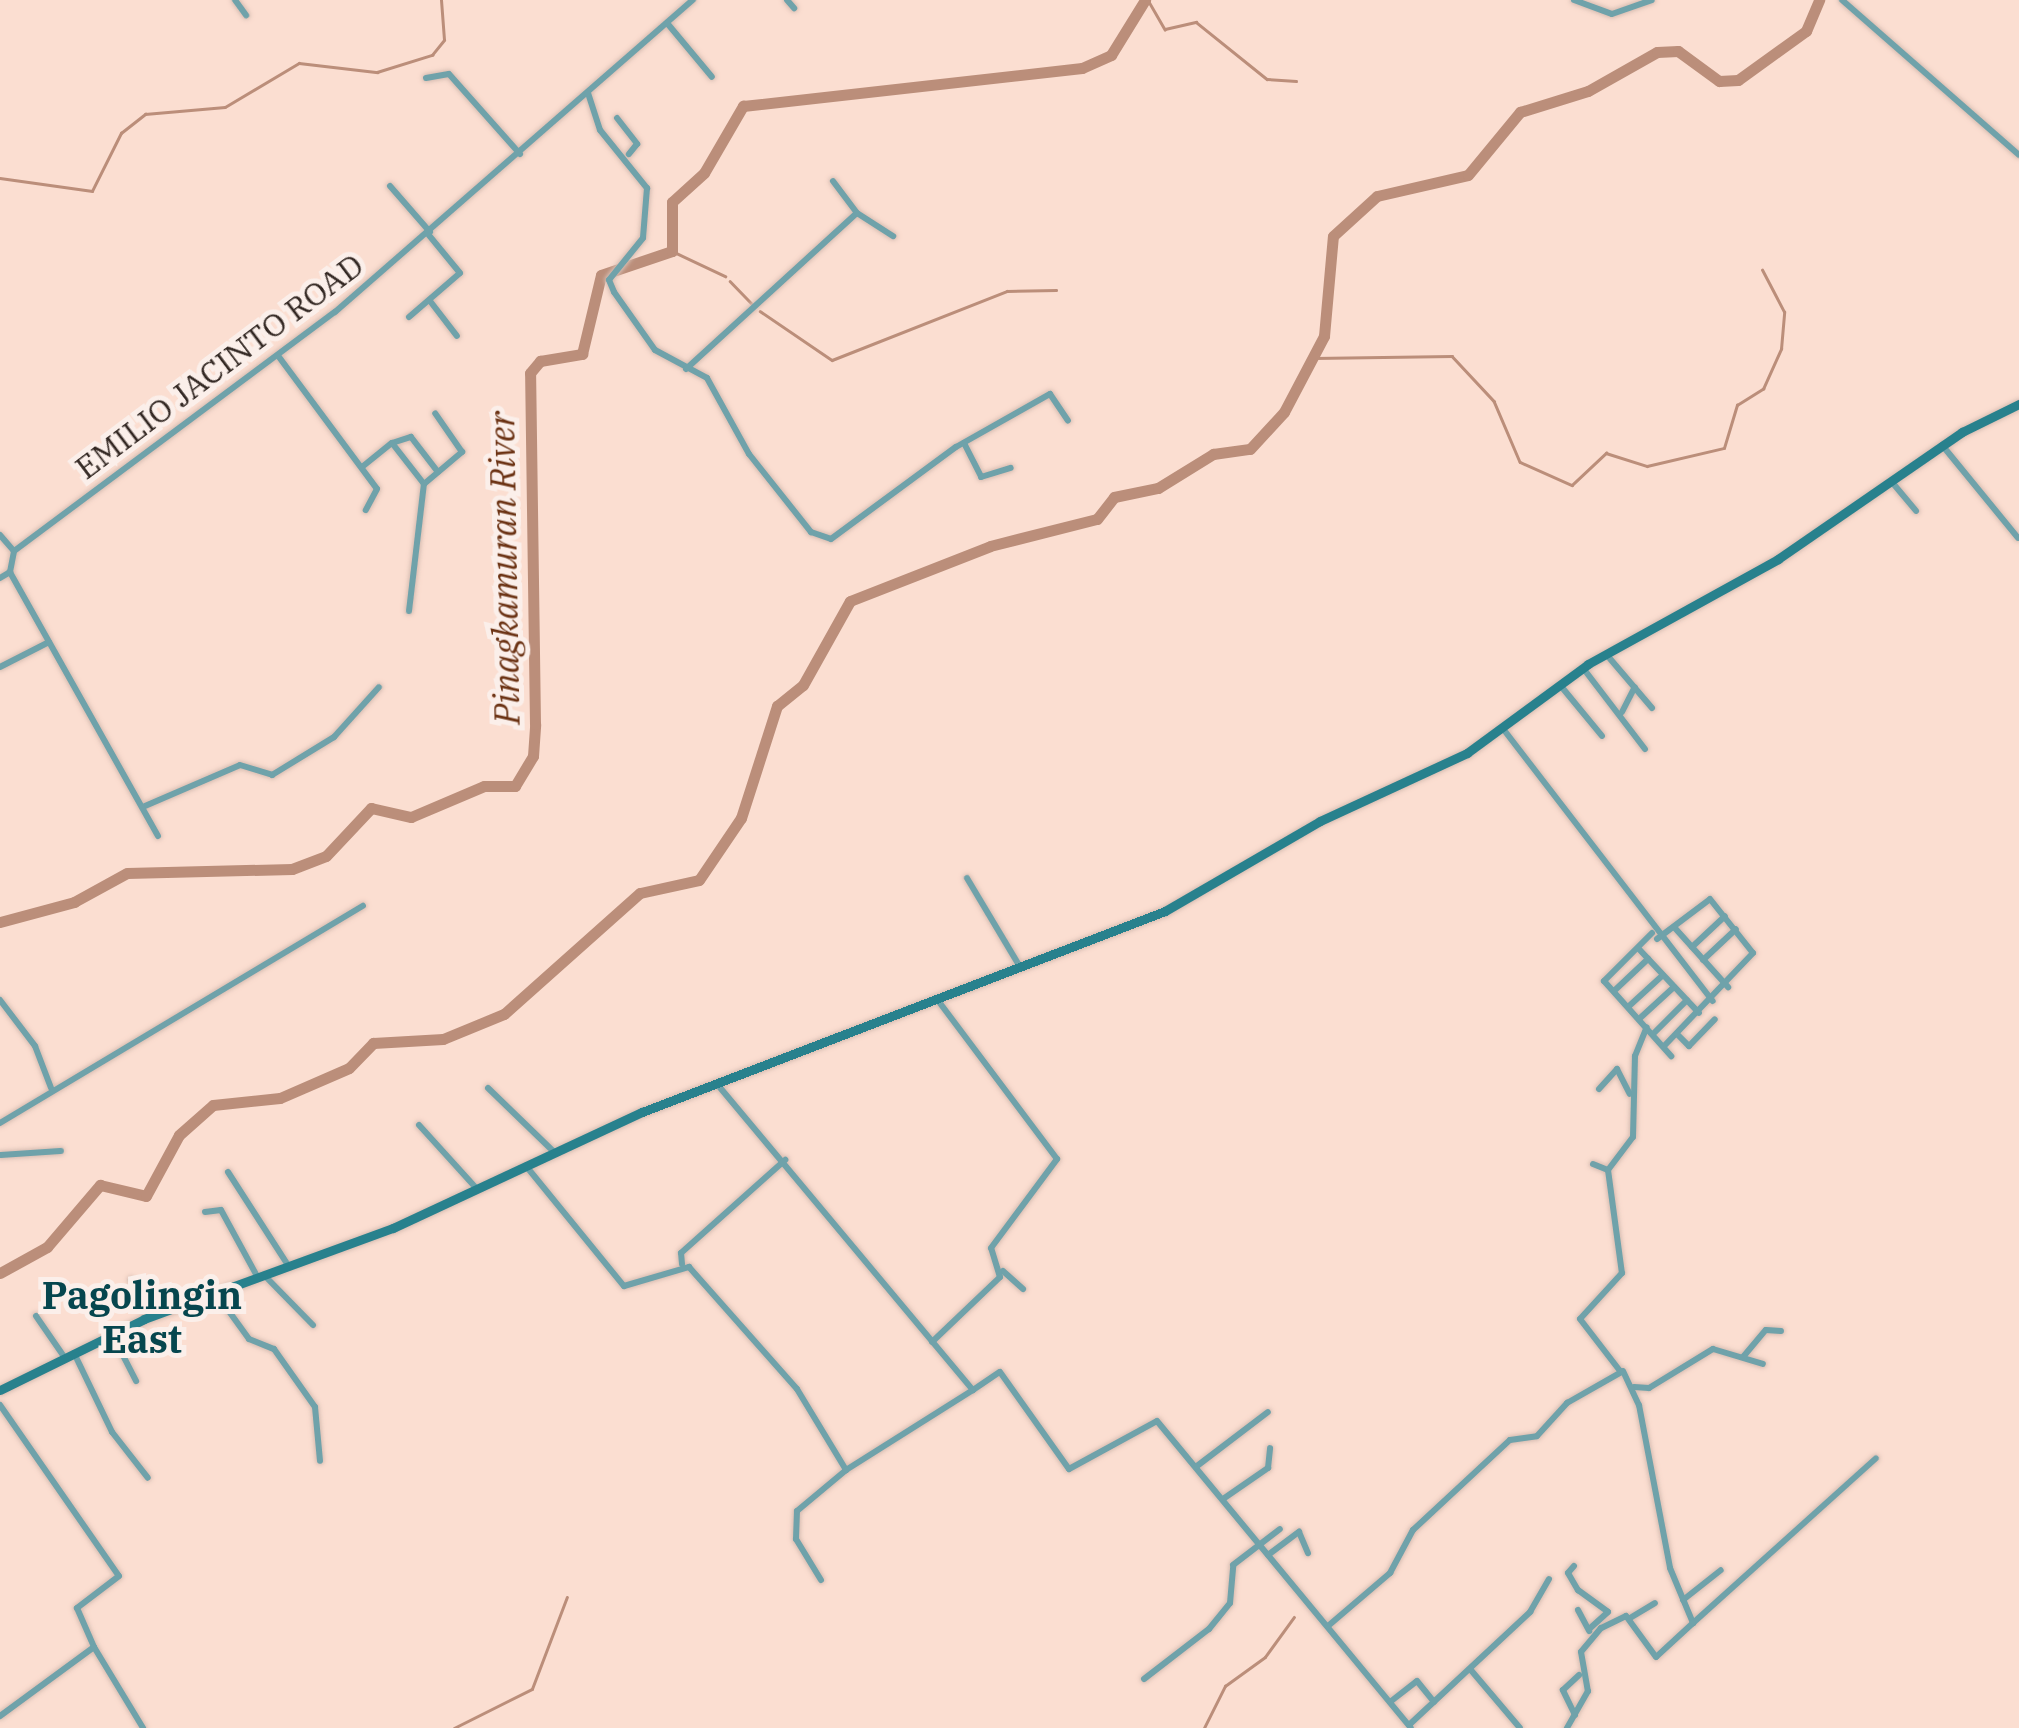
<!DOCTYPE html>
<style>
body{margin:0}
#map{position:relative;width:2019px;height:1728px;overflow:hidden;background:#fbded1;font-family:"IBM Plex Serif",serif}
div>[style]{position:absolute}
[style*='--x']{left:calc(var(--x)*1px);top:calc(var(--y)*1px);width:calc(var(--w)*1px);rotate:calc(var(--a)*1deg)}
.stream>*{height:2.5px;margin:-1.25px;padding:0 1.25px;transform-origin:1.25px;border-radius:1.25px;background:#bb8e7a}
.river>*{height:11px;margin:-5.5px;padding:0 5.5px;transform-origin:5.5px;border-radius:5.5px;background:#bb8e7a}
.roads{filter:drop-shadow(0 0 2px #d7bdb2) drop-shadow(0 0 2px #d7bdb2)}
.street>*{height:6px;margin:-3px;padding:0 3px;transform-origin:3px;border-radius:3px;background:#6fa2aa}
.secondary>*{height:9px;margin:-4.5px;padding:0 4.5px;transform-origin:4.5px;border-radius:4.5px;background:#28818d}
span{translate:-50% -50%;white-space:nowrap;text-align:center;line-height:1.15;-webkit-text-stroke:10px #fbefea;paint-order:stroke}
.street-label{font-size:32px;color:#332823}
.water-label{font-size:35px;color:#6b3213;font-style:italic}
.quarter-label{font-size:38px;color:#06464e;font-weight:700}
</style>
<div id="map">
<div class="stream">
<div style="--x:1148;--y:0;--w:34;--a:60"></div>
<div style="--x:1165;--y:29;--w:32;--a:-13"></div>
<div style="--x:1196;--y:22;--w:91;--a:38.8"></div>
<div style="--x:1267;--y:79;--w:29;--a:4"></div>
<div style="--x:0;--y:178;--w:93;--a:8"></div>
<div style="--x:92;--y:191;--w:65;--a:-63.4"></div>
<div style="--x:121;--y:133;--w:31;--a:-38"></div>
<div style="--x:145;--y:114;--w:80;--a:-5"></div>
<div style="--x:225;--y:107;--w:86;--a:-30.7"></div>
<div style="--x:299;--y:63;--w:79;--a:6.6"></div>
<div style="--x:377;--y:72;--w:58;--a:-17.2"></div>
<div style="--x:432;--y:55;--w:19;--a:-51"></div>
<div style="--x:444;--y:40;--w:40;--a:-94.3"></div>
<div style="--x:672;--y:251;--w:59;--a:25.3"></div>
<div style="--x:730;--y:281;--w:35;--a:46"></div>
<div style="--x:760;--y:311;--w:87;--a:34.2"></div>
<div style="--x:832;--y:360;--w:188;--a:-21.5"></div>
<div style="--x:1007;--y:291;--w:49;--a:-1.2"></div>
<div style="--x:1314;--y:358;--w:138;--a:-0.8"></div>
<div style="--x:1452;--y:356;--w:62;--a:47"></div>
<div style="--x:1494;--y:401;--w:66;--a:66.9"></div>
<div style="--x:1520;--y:462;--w:57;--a:23.9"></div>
<div style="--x:1572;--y:485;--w:47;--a:-43.3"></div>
<div style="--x:1606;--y:453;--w:43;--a:17.6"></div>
<div style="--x:1647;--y:466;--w:79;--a:-13.2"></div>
<div style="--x:1724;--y:448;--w:45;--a:-73.2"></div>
<div style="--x:1737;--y:405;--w:31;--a:-32"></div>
<div style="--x:1763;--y:389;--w:44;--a:-65.8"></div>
<div style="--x:1781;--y:349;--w:37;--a:-85"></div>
<div style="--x:1784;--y:312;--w:47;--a:-117.6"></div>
<div style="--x:454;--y:1728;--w:87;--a:-26.6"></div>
<div style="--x:532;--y:1689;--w:98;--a:-69.2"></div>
<div style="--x:1204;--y:1728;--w:47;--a:-63.4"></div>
<div style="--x:1225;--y:1686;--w:49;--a:-35.9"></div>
<div style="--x:1265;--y:1657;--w:49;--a:-54.1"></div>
</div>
<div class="river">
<div style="--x:0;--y:922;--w:77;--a:-15.1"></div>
<div style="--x:74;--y:902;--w:60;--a:-28.7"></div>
<div style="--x:127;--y:873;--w:165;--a:-1.4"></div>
<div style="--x:292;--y:869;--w:36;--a:-21"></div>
<div style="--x:326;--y:856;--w:66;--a:-46.8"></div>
<div style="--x:371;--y:808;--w:41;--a:12.7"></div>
<div style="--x:411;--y:817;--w:79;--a:-23"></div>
<div style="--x:484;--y:786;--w:31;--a:0"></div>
<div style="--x:515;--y:786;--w:35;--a:-59"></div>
<div style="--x:533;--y:756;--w:32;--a:-86"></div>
<div style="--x:535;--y:724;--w:351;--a:-90.8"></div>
<div style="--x:530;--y:373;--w:16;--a:-50"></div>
<div style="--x:540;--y:361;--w:43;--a:-9.5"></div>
<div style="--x:582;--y:354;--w:81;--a:-76.5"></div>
<div style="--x:601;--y:275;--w:75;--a:-18.7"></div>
<div style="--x:672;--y:251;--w:49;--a:-90"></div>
<div style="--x:672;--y:202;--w:43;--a:-42.2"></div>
<div style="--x:704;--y:173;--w:78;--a:-59.8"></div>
<div style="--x:743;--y:106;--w:341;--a:-6.4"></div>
<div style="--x:1082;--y:68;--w:32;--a:-24"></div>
<div style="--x:1111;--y:55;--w:65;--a:-58.3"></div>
<div style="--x:0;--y:1273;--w:54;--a:-29"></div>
<div style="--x:47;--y:1247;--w:82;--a:-49.5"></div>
<div style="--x:100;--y:1185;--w:47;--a:13.4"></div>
<div style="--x:146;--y:1196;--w:69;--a:-61.6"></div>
<div style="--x:179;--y:1135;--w:45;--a:-41.4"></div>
<div style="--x:213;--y:1105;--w:67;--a:-6"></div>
<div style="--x:280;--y:1098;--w:75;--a:-23.5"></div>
<div style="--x:349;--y:1068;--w:35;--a:-46"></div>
<div style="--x:373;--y:1043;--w:70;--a:-3.3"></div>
<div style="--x:443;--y:1039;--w:66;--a:-22.3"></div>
<div style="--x:504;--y:1014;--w:182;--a:-41.7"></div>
<div style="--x:640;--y:893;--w:60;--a:-12.4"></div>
<div style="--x:699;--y:880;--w:75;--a:-55.9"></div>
<div style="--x:741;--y:818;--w:118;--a:-72.2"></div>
<div style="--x:777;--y:706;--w:33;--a:-39"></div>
<div style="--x:803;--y:685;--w:96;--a:-60.8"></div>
<div style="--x:850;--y:601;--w:150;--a:-21.4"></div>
<div style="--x:990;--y:546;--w:110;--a:-14.2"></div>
<div style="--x:1097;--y:519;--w:28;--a:-52"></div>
<div style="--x:1114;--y:497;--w:45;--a:-11.6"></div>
<div style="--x:1158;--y:488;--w:65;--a:-31.7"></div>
<div style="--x:1213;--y:454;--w:37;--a:-8"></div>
<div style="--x:1250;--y:449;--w:50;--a:-47.4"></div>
<div style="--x:1284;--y:412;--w:86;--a:-62.2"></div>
<div style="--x:1324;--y:336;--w:100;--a:-84.9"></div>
<div style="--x:1333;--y:236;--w:59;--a:-42.3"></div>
<div style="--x:1377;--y:196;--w:93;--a:-13"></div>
<div style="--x:1468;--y:175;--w:82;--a:-50.5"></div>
<div style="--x:1520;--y:112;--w:71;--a:-17.2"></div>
<div style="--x:1588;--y:91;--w:79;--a:-29.5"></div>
<div style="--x:1657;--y:52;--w:21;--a:-3"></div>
<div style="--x:1678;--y:51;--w:51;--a:36.2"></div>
<div style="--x:1719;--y:81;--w:19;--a:-3"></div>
<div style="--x:1738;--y:80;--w:84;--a:-35.8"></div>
<div style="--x:1806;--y:31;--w:34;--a:-67"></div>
</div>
<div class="roads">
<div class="street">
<div style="--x:235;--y:0;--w:19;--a:54"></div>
<div style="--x:787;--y:0;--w:11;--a:49"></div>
<div style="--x:1574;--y:0;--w:40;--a:20.2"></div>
<div style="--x:1612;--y:14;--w:42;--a:-19.3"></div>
<div style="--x:1842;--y:0;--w:235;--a:41.2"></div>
<div style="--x:667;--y:23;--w:70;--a:50.2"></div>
<div style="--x:426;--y:78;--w:23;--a:-10"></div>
<div style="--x:449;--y:74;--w:107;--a:48.4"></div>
<div style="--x:588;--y:93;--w:39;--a:72"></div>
<div style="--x:600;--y:130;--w:75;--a:51"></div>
<div style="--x:647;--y:188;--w:50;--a:94.6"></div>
<div style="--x:643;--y:238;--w:54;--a:129"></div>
<div style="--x:609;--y:280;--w:13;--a:67"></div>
<div style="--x:614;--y:292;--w:71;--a:54.7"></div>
<div style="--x:655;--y:350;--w:59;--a:28.3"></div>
<div style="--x:707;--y:378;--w:87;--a:61.1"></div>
<div style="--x:749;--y:454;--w:100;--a:51.5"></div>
<div style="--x:811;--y:532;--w:21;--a:19"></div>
<div style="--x:831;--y:539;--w:155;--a:-36.4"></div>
<div style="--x:956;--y:447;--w:108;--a:-29.4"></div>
<div style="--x:1050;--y:394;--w:32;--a:56"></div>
<div style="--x:617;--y:118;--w:33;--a:52"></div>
<div style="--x:637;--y:144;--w:13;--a:129"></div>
<div style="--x:390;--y:186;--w:61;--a:49"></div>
<div style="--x:857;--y:213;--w:43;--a:32.6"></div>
<div style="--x:430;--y:301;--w:44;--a:52.4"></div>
<div style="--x:409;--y:317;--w:67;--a:-40.8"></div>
<div style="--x:460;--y:273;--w:50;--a:-129.4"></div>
<div style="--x:279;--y:357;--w:164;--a:53.4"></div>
<div style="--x:377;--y:489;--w:24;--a:118"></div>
<div style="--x:686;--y:369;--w:231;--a:-42.4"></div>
<div style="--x:857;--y:213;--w:40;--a:-127"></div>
<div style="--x:392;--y:443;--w:20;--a:-18"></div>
<div style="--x:411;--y:437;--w:44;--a:52.4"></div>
<div style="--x:964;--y:443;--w:38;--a:63"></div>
<div style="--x:981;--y:477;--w:31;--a:-17"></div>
<div style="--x:1942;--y:445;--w:120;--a:50.7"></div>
<div style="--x:362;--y:467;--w:38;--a:-39"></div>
<div style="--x:392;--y:443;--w:52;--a:52"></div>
<div style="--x:424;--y:484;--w:50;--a:-40.1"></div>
<div style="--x:462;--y:452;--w:47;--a:-124.7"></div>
<div style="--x:1891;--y:481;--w:39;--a:50"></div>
<div style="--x:0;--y:535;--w:21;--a:49"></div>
<div style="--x:0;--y:578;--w:12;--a:-31"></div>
<div style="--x:409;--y:611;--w:128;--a:-83.3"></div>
<div style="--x:1606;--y:654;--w:71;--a:49.6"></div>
<div style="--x:0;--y:667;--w:55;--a:-27"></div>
<div style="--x:1583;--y:668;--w:102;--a:52.6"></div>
<div style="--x:1560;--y:685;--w:66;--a:50.5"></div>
<div style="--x:1622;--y:712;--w:28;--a:-63"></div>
<div style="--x:1504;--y:730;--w:342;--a:52.4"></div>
<div style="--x:145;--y:806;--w:103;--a:-23.3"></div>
<div style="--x:240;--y:765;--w:34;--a:17"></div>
<div style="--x:272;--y:775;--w:73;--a:-31.5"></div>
<div style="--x:334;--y:737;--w:67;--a:-48"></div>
<div style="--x:158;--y:836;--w:303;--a:-119.3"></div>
<div style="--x:10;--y:572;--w:21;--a:-79"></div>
<div style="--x:14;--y:551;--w:400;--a:-36.7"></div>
<div style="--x:335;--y:312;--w:475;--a:-41.1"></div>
<div style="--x:967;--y:878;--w:104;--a:59.2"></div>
<div style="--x:1674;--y:927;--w:81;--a:48"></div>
<div style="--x:1652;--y:933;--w:68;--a:135"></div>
<div style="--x:1604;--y:981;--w:101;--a:48.2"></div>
<div style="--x:1657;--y:939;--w:66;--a:-37"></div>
<div style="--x:1710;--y:899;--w:69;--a:51.5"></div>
<div style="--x:1753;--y:953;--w:129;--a:133.7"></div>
<div style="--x:1692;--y:947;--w:45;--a:-43.2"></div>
<div style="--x:1638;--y:948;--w:89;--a:46.8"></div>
<div style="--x:1703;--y:960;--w:45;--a:-43.2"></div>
<div style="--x:1614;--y:991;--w:47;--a:-43.3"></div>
<div style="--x:0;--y:1000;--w:58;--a:52.7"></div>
<div style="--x:35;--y:1046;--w:45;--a:69.1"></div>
<div style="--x:1628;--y:1007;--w:47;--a:-42.4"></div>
<div style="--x:1639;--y:1019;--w:47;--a:-42.4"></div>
<div style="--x:1653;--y:1034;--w:48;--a:-45"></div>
<div style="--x:1677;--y:1034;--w:17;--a:45"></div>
<div style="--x:1689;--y:1046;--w:37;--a:-46"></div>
<div style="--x:717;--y:1084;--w:399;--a:50.1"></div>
<div style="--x:973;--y:1390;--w:32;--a:-34"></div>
<div style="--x:1000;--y:1372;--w:119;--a:54.6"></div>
<div style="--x:1069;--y:1469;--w:100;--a:-28.6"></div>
<div style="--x:1157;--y:1421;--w:398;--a:50.4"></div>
<div style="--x:488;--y:1088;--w:92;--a:44.1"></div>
<div style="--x:1599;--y:1089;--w:27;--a:-48"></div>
<div style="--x:1617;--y:1069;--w:28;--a:63"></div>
<div style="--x:0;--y:1123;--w:423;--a:-30.9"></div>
<div style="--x:419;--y:1125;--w:86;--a:47.8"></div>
<div style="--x:0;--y:1155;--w:61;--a:-3.8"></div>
<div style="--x:1593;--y:1164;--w:16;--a:22"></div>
<div style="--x:1608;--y:1170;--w:41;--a:-52.9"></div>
<div style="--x:1633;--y:1137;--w:81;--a:-88.6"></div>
<div style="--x:1635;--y:1056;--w:31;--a:-68"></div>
<div style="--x:526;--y:1166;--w:155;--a:50.8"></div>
<div style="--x:624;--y:1286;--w:68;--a:-16.3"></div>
<div style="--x:689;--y:1267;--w:163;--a:48.5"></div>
<div style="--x:797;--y:1389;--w:95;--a:58.8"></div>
<div style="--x:846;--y:1470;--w:150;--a:-32.2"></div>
<div style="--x:1608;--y:1170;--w:104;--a:82.3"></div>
<div style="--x:1622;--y:1273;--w:62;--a:132.4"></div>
<div style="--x:1580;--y:1319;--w:66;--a:52.4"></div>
<div style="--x:228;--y:1172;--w:111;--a:57.2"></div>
<div style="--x:205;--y:1212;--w:16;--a:-7"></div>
<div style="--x:221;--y:1210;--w:75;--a:61.4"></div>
<div style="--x:682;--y:1264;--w:11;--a:-95"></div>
<div style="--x:681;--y:1253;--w:140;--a:-41.8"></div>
<div style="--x:1003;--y:1271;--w:27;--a:42"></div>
<div style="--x:264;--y:1275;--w:70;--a:45.6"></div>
<div style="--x:131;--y:1280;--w:42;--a:54.8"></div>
<div style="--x:215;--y:1292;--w:58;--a:54.1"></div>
<div style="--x:249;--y:1339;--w:27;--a:22"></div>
<div style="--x:274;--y:1349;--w:71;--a:54.7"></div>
<div style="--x:315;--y:1407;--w:54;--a:84.7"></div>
<div style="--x:36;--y:1316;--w:51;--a:55.4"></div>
<div style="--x:112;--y:1334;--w:53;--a:62.9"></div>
<div style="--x:932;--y:1342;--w:94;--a:-43.7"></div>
<div style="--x:1000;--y:1277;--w:30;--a:-107"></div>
<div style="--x:991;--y:1248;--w:111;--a:-53.4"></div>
<div style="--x:1057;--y:1159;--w:201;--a:-126.9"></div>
<div style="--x:74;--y:1353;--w:88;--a:64.3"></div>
<div style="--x:112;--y:1432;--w:58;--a:52"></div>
<div style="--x:1743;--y:1357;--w:35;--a:-50"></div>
<div style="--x:1766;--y:1330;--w:15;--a:4"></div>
<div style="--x:1634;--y:1387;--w:15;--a:4"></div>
<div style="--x:1649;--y:1388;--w:75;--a:-31.4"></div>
<div style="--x:1713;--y:1349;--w:52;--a:16.7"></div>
<div style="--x:0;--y:1405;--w:208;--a:55.2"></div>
<div style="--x:119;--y:1576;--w:53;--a:142.7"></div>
<div style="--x:77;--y:1608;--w:43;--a:66.4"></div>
<div style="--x:94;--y:1647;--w:117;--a:143.7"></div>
<div style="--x:1197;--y:1466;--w:89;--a:-37.3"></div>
<div style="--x:1223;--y:1499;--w:55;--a:-34.6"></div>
<div style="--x:1268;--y:1468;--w:20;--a:-84"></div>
<div style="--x:1268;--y:1555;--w:39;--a:-37"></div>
<div style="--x:1299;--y:1532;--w:23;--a:67"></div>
<div style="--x:1574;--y:1566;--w:9;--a:131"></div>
<div style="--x:1568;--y:1573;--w:20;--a:60"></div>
<div style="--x:1578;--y:1590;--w:37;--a:36"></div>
<div style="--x:1608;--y:1612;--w:25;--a:138"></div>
<div style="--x:821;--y:1580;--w:48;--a:-121.4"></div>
<div style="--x:796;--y:1539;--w:28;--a:-88"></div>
<div style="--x:797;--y:1511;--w:64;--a:-39.9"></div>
<div style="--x:1683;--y:1600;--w:48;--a:-38.3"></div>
<div style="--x:1578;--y:1610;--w:24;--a:62"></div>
<div style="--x:1630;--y:1618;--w:29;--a:-31"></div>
<div style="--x:1693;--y:1623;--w:246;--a:-42"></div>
<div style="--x:1328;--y:1626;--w:82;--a:-40.5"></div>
<div style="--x:1390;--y:1573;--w:49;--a:-61.9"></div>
<div style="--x:1413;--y:1530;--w:132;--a:-42.9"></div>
<div style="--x:1510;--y:1440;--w:27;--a:-8"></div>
<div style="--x:1537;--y:1436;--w:45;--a:-47.7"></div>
<div style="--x:1567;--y:1403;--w:64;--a:-29.7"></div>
<div style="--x:1623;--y:1371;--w:38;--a:65"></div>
<div style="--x:1639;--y:1405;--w:166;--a:79.2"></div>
<div style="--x:1670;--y:1568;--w:60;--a:67.3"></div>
<div style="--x:1693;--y:1623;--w:50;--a:137.4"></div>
<div style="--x:1656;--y:1657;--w:51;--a:-126.2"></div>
<div style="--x:1626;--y:1616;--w:28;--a:154"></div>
<div style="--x:1601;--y:1628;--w:31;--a:130"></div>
<div style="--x:1581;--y:1652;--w:40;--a:80"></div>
<div style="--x:1588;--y:1691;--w:43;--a:119.6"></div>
<div style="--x:94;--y:1647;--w:95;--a:58.8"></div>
<div style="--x:1470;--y:1669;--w:77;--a:49.7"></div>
<div style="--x:1144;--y:1679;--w:82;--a:-37.6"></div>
<div style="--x:1209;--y:1629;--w:33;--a:-51"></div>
<div style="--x:1230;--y:1603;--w:38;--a:-85"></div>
<div style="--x:1233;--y:1565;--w:59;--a:-37.5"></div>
<div style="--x:1390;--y:1702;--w:34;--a:-38"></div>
<div style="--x:1417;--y:1681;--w:27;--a:51"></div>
<div style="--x:1575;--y:1715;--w:28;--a:-116"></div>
<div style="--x:1563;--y:1690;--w:22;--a:-43"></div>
<div style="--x:1409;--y:1725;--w:166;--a:-43"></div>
<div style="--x:1530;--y:1612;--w:38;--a:-60"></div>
</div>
<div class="secondary">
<div style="--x:0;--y:1390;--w:161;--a:-26.2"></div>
<div style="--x:144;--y:1319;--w:265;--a:-20.1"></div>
<div style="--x:393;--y:1228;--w:275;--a:-25"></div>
<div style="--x:642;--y:1112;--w:560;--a:-21.02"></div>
<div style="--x:1165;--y:911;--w:179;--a:-30.1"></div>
<div style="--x:1320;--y:821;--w:162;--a:-24.8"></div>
<div style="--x:1467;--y:753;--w:150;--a:-36.3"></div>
<div style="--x:1588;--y:664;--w:217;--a:-28.9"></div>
<div style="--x:1778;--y:559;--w:224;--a:-34.6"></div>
<div style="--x:1962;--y:432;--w:64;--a:-26.2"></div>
</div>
</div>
<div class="street-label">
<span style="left:219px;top:366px;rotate:-37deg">EMILIO JACINTO ROAD</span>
</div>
<div class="water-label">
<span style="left:504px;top:568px;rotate:-91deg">Pinagkamuran River</span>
</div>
<div class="quarter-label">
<span style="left:142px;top:1317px">Pagolingin<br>East</span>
</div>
</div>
